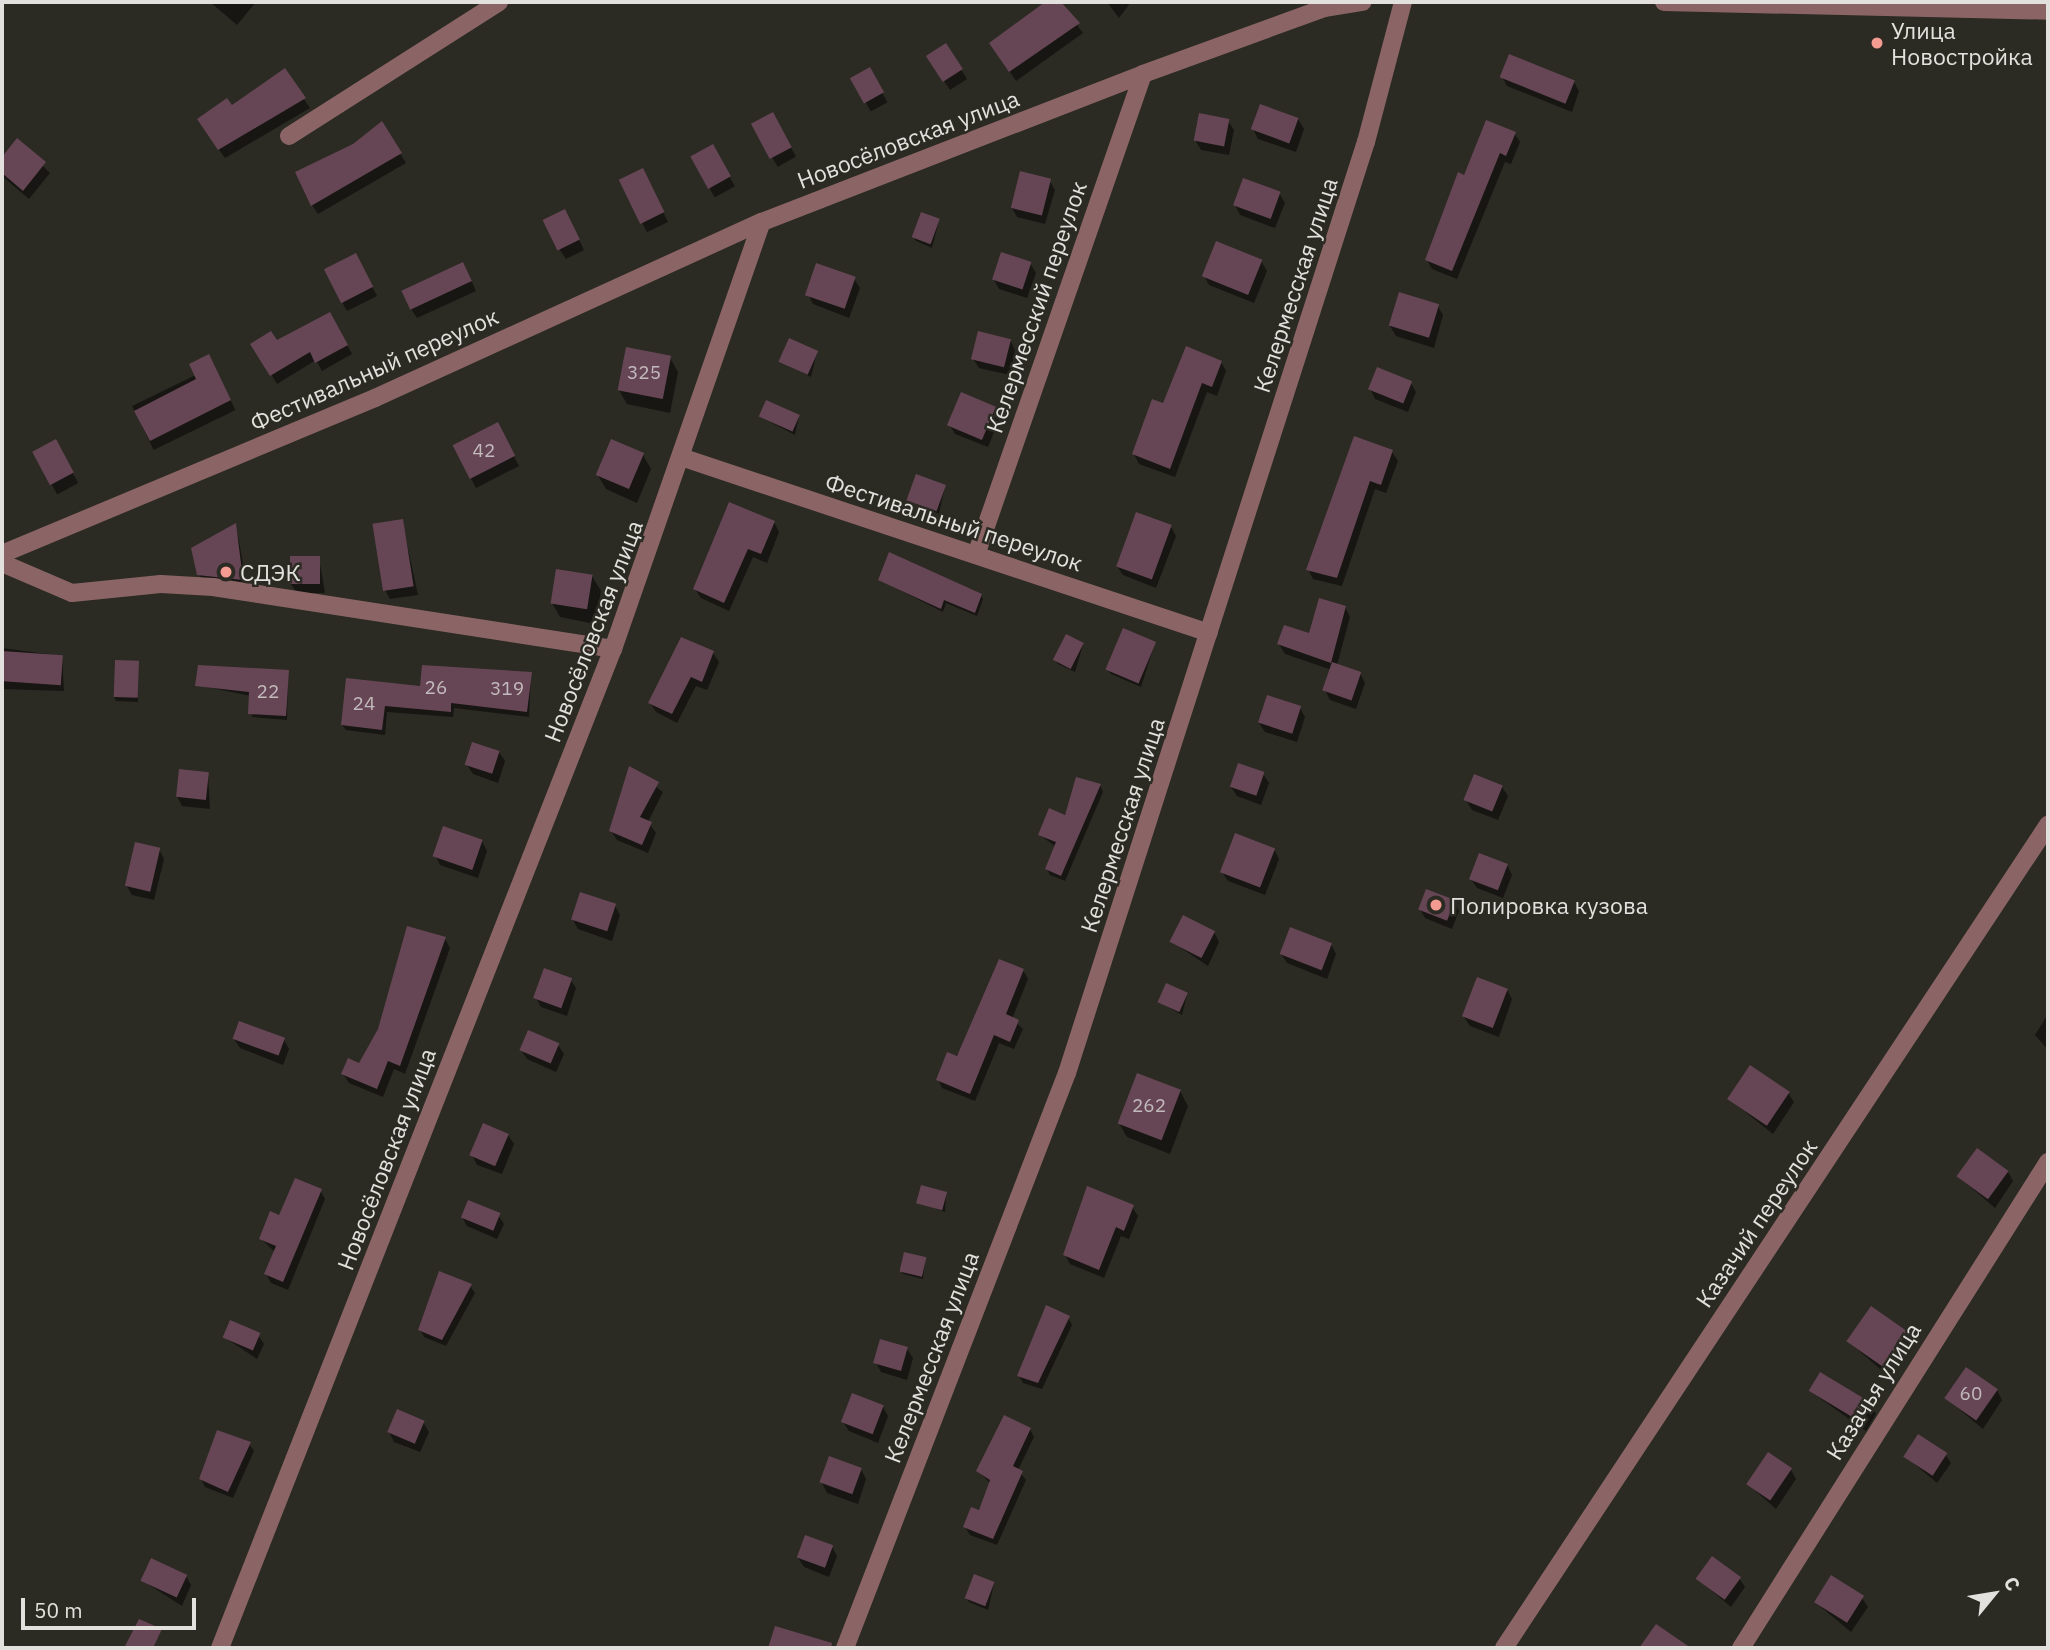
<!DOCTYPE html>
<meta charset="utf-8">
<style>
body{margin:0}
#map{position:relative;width:2050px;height:1650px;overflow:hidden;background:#2b2a23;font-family:"IBM Plex Sans",sans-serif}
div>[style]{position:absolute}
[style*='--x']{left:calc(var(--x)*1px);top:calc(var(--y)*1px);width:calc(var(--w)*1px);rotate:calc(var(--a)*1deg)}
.shadow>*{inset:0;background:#0007;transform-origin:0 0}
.building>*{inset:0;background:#664655;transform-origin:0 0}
.minor>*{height:18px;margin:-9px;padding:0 9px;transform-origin:9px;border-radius:9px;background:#8b6566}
.dots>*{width:19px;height:19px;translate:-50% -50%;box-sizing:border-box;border:4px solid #2b2a23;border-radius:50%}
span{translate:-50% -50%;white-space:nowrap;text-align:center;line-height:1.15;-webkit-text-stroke:5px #2b2a23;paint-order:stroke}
.number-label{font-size:19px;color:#c3babb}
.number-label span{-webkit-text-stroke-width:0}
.poi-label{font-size:23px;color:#e2e1dd}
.left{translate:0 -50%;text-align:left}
.street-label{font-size:23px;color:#e2e1dd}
.frame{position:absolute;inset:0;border:4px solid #e2e1dd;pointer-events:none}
.north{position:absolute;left:1959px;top:1559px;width:70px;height:70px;-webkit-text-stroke:5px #2b2a23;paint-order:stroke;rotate:60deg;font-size:19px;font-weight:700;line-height:28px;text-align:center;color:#e2e1dd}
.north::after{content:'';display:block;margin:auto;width:24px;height:32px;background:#e2e1dd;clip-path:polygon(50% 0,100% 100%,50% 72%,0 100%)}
.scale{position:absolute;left:21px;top:1598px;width:175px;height:32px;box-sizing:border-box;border:4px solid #e2e1dd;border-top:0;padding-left:9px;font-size:21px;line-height:24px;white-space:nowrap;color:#e2e1dd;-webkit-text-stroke:5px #2b2a23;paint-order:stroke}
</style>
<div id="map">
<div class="shadow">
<div style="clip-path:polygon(210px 2px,256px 2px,237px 25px)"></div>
<div style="clip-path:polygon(1047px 2px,1059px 2px,1083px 33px,1016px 81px,991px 44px)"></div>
<div style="clip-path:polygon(1107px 2px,1131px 2px,1119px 18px)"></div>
<div style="clip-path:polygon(946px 45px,967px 79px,950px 90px,934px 66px)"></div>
<div style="left:869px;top:69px;width:38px;height:19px;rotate:61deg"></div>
<div style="clip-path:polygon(284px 70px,310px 108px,225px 158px,204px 129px)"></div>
<div style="clip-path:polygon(1502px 77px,1574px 82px,1579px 91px,1572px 112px,1507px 86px)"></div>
<div style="left:772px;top:115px;width:48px;height:21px;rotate:60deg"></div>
<div style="clip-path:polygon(1298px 119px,1304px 129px,1296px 152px,1258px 139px,1253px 129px)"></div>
<div style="clip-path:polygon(1228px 121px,1234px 130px,1229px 155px,1201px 150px,1195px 140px)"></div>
<div style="clip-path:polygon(382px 124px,406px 163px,318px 214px,312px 205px)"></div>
<div style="clip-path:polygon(1514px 133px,1520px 142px,1511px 164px,1505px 162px,1457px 279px,1432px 269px,1427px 260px,1465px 177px)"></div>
<div style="clip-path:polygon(18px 141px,50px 173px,29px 199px,2px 176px,2px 160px)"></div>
<div style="left:713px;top:147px;width:45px;height:23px;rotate:61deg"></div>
<div style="clip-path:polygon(647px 180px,668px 222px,647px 232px,621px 181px)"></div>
<div style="clip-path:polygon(1049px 180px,1055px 190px,1045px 224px,1017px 217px,1012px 208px)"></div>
<div style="clip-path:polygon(1279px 193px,1285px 203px,1275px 228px,1240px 215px,1235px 205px)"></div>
<div style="clip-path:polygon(939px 220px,932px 248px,916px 241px,913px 237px)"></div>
<div style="clip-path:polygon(570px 221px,584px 250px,566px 259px,560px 250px)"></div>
<div style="clip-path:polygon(1261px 261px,1267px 271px,1254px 303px,1209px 285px,1204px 276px)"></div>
<div style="clip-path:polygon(1030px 263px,1036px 273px,1027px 298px,999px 289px,994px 280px)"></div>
<div style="clip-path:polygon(361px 265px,377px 296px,347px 311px,342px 302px)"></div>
<div style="clip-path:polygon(468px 273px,476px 291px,417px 318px,411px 309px)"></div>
<div style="clip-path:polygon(854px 279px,860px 288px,849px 318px,813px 304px,808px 294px)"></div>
<div style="clip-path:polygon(1438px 306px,1443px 315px,1434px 348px,1396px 336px,1390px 326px)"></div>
<div style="clip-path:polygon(330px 314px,352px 354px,322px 371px,316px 360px,277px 384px,253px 344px,276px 343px)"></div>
<div style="clip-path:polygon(1010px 340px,1015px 350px,1010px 375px,979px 368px,973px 359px)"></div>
<div style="clip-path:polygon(817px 352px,811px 377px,781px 362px)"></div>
<div style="clip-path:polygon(670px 358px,678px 372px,670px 413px,627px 404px,619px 390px)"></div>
<div style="clip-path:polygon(1221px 362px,1226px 371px,1217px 396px,1207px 392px,1175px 477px,1139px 464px,1134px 454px,1164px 405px)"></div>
<div style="left:214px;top:366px;width:49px;height:91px;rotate:64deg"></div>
<div style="clip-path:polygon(1411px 383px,1416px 392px,1408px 412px,1375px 399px,1370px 389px)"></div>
<div style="clip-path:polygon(995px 408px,1000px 417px,988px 447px,955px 434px,949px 424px)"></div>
<div style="clip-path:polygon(799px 416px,795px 435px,761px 417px)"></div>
<div style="clip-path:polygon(502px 433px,519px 466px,476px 488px,454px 446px)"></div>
<div style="clip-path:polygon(1355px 438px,1392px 452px,1398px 461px,1386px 493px,1375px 489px,1342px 586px,1313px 579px,1308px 569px)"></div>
<div style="left:55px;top:441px;width:48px;height:24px;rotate:61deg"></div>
<div style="clip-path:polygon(643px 455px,651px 469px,637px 503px,606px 489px,597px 474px)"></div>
<div style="clip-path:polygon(945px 486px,939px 514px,909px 499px)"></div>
<div style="clip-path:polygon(402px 521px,418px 595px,390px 599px,385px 590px)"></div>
<div style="clip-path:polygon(774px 522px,779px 532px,767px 563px,753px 557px,729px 611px,701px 598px,695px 589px)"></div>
<div style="clip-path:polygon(236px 526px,248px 589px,205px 584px,199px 574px)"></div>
<div style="clip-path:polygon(1171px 527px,1176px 536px,1156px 588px,1123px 575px,1117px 566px)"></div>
<div style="clip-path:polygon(319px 558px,325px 593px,297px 593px,291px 584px)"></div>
<div style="clip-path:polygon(592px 576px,601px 591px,595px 624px,560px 617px,552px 603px)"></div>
<div style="clip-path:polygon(880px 580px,981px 595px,983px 599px,977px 616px,946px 603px,943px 612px)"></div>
<div style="clip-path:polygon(1345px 607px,1350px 617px,1337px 665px,1360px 673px,1365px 683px,1356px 709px,1330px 700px,1325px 690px,1332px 670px,1285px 654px,1279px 644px,1310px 636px)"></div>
<div style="clip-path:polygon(1155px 643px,1141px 687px,1111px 674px,1108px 670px)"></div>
<div style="clip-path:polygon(1083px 645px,1075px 672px,1058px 664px,1055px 660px)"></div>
<div style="clip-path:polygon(2px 648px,62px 656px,64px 691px,2px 689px)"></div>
<div style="clip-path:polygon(713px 653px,719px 662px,707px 690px,696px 686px,677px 723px,656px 712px,650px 703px)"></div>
<div style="clip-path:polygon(138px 663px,138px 702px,116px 701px,114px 697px)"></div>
<div style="clip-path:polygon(288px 672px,287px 720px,252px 717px,251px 696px,197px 685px)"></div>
<div style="clip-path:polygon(531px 674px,529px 717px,454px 708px,453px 717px,387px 712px,385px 735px,346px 730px,342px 725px,422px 688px)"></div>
<div style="clip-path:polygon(1300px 708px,1305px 717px,1297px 742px,1265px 732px,1259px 723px)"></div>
<div style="clip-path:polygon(499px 752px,505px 761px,498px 783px,473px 774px,467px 765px)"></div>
<div style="clip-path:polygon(630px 768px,663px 792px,648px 822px,656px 833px,648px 853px,617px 840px,611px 831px)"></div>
<div style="clip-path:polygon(208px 774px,210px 809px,182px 806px,177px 796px)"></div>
<div style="clip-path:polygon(1263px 774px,1269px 783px,1261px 805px,1237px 796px,1231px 787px)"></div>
<div style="clip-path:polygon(1100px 785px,1103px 792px,1065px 881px,1050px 875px,1047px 869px,1056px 847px,1040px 835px)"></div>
<div style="clip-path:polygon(1502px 787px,1508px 796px,1498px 820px,1472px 810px,1466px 800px)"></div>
<div style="clip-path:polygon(482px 841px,487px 851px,478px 878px,440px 865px,435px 855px)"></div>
<div style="clip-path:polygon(159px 849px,164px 859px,154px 900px,132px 895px,127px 886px)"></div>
<div style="clip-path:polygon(1274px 849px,1279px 859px,1265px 895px,1228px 881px,1222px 872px)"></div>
<div style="clip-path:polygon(1507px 865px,1512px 875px,1503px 898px,1477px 888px,1471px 879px)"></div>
<div style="clip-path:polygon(1453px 902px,1459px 911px,1452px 929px,1425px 918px,1420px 909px)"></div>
<div style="clip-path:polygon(615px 906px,620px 915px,612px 941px,578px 929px,573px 920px)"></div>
<div style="clip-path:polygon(1214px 932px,1219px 942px,1208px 966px,1172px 942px)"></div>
<div style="clip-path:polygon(445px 939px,450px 948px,405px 1074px,394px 1069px,383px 1097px,349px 1083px,343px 1074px,360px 1065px)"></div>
<div style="clip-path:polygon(1331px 944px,1336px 954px,1327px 979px,1287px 963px,1281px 954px)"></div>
<div style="clip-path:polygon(1023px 970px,1028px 979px,1012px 1019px,1023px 1029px,1014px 1049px,999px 1043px,975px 1101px,942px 1088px,938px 1079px)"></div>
<div style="clip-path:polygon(570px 979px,576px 988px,567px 1016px,541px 1007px,536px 998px)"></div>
<div style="clip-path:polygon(1507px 990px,1512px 999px,1499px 1037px,1470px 1026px,1464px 1017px)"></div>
<div style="clip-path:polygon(1187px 995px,1182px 1015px,1160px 1002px)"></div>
<div style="clip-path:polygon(2048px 1014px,2048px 1050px,2035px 1035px)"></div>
<div style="clip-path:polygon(234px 1039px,284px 1040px,289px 1049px,283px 1065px,240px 1048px)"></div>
<div style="clip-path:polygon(558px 1045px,564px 1054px,556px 1072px,527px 1059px,521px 1050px)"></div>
<div style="clip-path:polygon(1180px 1091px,1188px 1106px,1170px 1154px,1127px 1137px,1119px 1123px)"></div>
<div style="clip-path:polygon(1788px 1093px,1794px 1102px,1773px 1134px,1729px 1099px)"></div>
<div style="clip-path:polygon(508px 1135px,514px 1144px,502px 1174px,477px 1165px,472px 1155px)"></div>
<div style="clip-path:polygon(2008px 1172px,2013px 1181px,1995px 1208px,1959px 1177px)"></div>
<div style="clip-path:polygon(320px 1190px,325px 1199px,288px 1290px,271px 1283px,266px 1274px,275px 1252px,261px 1239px)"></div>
<div style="clip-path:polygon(946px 1193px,945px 1212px,918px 1202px)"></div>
<div style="clip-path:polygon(1132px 1207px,1138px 1216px,1129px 1239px,1121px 1236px,1104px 1278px,1070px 1264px,1065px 1255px)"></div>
<div style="clip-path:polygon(498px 1215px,504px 1224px,497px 1239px,467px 1226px,462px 1217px)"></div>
<div style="clip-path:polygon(925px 1259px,923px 1279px,903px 1274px,901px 1270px)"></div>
<div style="clip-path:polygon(470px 1286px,475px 1293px,446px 1346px,424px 1337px,420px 1329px)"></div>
<div style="clip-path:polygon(1068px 1317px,1072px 1325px,1042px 1389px,1023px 1383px,1019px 1376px)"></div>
<div style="clip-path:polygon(1906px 1334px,1912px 1343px,1888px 1376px,1848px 1341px)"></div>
<div style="clip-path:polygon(258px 1335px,264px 1344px,257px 1359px,224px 1337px)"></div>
<div style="clip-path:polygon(907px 1349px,913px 1358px,907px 1380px,881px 1372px,876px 1363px)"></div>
<div style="clip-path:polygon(1997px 1390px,2002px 1400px,1983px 1429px,1947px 1399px)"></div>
<div style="clip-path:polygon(1810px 1391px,1870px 1405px,1876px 1414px,1866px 1431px)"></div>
<div style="clip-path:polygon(883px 1407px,888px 1416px,878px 1443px,849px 1431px,843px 1422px)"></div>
<div style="clip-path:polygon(423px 1422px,429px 1432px,420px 1452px,394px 1442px,389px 1432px)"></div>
<div style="clip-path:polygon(1030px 1429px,1034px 1437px,1018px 1470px,1026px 1480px,997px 1545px,970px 1535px,965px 1527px,980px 1512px,991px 1484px,978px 1471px)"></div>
<div style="clip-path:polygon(249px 1444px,254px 1451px,233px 1498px,205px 1487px,201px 1479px)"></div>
<div style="clip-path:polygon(1945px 1454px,1951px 1463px,1937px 1483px,1905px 1456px)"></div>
<div style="clip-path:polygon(861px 1469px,866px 1479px,858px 1504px,827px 1493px,822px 1483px)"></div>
<div style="clip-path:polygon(1791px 1470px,1796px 1479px,1776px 1509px,1748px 1484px)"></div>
<div style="clip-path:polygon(832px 1547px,837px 1556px,829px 1577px,804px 1567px,798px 1558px)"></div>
<div style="clip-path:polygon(186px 1576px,191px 1585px,182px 1606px,143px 1581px)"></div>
<div style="clip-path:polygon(1739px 1578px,1745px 1587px,1731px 1607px,1698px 1579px)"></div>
<div style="clip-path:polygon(994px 1584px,988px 1610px,969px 1602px,966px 1598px)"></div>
<div style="clip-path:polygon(1862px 1598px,1868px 1607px,1851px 1632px,1815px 1602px)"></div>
</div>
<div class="building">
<div style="clip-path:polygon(1045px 2px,1061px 2px,1080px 23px,1009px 72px,989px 43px)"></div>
<div style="left:946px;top:43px;width:31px;height:24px;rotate:57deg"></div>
<div style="left:1509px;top:54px;width:71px;height:25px;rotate:22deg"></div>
<div style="left:870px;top:67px;width:29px;height:23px;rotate:61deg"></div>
<div style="clip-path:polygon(285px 68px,306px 98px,218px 150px,197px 119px,227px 98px,232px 105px)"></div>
<div style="left:1260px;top:104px;width:41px;height:27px;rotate:20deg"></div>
<div style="left:773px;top:112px;width:40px;height:25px;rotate:62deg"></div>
<div style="left:1199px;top:113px;width:31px;height:28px;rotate:11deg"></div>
<div style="clip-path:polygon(1486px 120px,1516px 132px,1506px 156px,1500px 153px,1452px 271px,1425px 260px,1458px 172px,1464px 175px)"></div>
<div style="clip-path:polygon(382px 121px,402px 153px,311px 206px,295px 172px,353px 144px)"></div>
<div style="clip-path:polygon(17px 138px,46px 162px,23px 191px,2px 173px,2px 157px)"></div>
<div style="left:713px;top:144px;width:37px;height:26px;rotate:61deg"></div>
<div style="left:643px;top:168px;width:49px;height:27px;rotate:64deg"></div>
<div style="left:1020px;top:171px;width:32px;height:38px;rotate:14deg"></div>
<div style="left:1243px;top:178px;width:40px;height:29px;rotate:20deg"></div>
<div style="left:565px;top:209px;width:34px;height:25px;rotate:64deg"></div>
<div style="left:921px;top:212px;width:20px;height:27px;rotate:20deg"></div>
<div style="left:1216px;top:241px;width:50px;height:38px;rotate:22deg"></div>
<div style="left:1001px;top:252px;width:32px;height:29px;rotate:18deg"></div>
<div style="left:356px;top:253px;width:38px;height:36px;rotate:63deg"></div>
<div style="left:463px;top:262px;width:21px;height:68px;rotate:65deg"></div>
<div style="left:816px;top:263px;width:42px;height:34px;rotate:19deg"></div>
<div style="left:1399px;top:292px;width:42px;height:35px;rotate:17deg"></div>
<div style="clip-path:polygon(330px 312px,348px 345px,315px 363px,310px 352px,270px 376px,250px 344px,271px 331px,277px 340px)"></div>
<div style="left:978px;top:331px;width:34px;height:29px;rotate:14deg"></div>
<div style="left:789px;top:338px;width:32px;height:26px;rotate:24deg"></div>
<div style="clip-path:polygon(1186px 346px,1222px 361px,1212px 387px,1202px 383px,1170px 469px,1132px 454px,1152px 399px,1163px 403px)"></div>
<div style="left:626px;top:347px;width:46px;height:44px;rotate:11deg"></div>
<div style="clip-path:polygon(209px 354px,231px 400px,150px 441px,134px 411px,196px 379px,189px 364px)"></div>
<div style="left:1377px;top:367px;width:38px;height:24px;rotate:22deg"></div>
<div style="left:961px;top:392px;width:38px;height:36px;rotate:23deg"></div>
<div style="left:766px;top:400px;width:37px;height:18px;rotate:24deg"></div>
<div style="left:498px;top:422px;width:38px;height:51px;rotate:63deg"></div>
<div style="clip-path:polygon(1354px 436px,1393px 450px,1381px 485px,1370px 481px,1337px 578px,1306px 570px)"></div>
<div style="left:56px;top:439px;width:38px;height:27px;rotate:62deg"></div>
<div style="left:611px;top:439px;width:36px;height:39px;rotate:23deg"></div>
<div style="left:916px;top:474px;width:32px;height:28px;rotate:20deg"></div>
<div style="clip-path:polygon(729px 502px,775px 521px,761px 554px,748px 549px,724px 603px,693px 589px)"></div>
<div style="left:1136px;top:512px;width:38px;height:58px;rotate:20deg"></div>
<div style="left:403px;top:519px;width:68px;height:31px;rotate:81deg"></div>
<div style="clip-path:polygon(236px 523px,243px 580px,197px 575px,191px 548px)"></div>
<div style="clip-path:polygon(889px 552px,982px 594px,975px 613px,944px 600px,941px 609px,878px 580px)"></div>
<div style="left:290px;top:556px;width:30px;height:28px"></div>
<div style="left:556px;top:569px;width:37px;height:35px;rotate:9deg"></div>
<div style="clip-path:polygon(1319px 598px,1346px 606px,1331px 663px,1277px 644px,1284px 625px,1309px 633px)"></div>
<div style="left:1123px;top:628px;width:36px;height:45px;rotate:23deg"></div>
<div style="left:1066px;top:634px;width:20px;height:29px;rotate:27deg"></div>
<div style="clip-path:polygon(681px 637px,714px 651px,702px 682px,691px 677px,672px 714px,648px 703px)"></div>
<div style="left:2px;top:651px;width:61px;height:30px;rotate:4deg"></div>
<div style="left:115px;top:660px;width:24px;height:37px;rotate:2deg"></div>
<div style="left:1332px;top:662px;width:31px;height:30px;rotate:19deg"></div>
<div style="clip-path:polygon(198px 665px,289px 670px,286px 716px,248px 714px,249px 692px,195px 686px)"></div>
<div style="clip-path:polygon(422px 665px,532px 672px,527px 712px,451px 703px,451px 712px,385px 706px,382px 730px,341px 725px,346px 678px,420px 686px)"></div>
<div style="left:1267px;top:695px;width:36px;height:29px;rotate:18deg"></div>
<div style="left:472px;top:742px;width:29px;height:24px;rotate:18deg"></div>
<div style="left:1238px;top:763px;width:28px;height:25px;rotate:19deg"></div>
<div style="clip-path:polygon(629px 766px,659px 782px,640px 817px,652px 822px,642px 845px,609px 831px)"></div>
<div style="left:179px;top:769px;width:30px;height:28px;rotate:6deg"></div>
<div style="left:1474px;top:774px;width:31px;height:28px;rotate:22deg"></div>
<div style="clip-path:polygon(1076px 777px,1101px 784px,1061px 876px,1045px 869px,1056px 842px,1038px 835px,1049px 808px,1065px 815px)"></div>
<div style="left:443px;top:826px;width:42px;height:32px;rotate:19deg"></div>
<div style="left:1235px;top:833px;width:43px;height:42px;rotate:21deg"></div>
<div style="left:135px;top:842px;width:26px;height:45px;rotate:13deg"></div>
<div style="left:1479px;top:853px;width:31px;height:28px;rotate:21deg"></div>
<div style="left:1426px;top:889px;width:31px;height:22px;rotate:21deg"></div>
<div style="left:580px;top:892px;width:38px;height:29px;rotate:18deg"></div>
<div style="left:1183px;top:915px;width:36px;height:30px;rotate:27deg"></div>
<div style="clip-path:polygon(407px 926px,446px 937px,400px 1066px,388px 1061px,377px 1089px,341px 1074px,348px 1058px,359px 1063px,378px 1029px)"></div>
<div style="left:1290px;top:927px;width:45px;height:29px;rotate:21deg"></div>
<div style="clip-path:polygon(999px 959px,1024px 969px,1006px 1014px,1019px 1020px,1010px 1042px,994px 1035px,970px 1094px,936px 1080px,947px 1052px,957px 1056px)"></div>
<div style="left:544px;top:968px;width:30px;height:32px;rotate:20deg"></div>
<div style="left:1477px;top:977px;width:33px;height:42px;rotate:21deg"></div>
<div style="left:1166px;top:983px;width:24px;height:21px;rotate:24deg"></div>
<div style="left:239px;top:1021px;width:49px;height:19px;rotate:20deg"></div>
<div style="left:528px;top:1030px;width:34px;height:22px;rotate:23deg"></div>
<div style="left:1750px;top:1065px;width:48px;height:41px;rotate:34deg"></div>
<div style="left:1137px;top:1073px;width:47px;height:54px;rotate:21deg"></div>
<div style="left:483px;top:1123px;width:28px;height:35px;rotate:23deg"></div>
<div style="left:1977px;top:1148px;width:39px;height:35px;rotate:36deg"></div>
<div style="clip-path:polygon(295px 1178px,322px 1189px,283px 1282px,264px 1274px,276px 1246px,259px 1239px,270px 1211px,279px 1215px)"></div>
<div style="left:921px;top:1185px;width:27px;height:19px;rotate:15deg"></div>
<div style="clip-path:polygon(1087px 1186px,1134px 1205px,1124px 1231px,1116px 1227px,1099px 1270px,1063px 1255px)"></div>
<div style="left:468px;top:1200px;width:35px;height:19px;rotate:22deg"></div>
<div style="left:904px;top:1252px;width:23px;height:20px;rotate:13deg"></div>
<div style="clip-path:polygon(439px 1271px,472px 1284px,442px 1340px,418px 1330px)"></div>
<div style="clip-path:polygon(1046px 1305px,1070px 1316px,1038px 1383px,1017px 1376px)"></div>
<div style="left:1871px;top:1306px;width:45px;height:43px;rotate:35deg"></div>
<div style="left:230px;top:1320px;width:33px;height:19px;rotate:23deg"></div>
<div style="left:880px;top:1339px;width:29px;height:25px;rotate:16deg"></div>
<div style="left:1966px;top:1367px;width:39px;height:38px;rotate:35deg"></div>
<div style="left:1820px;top:1372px;width:61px;height:22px;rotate:31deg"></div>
<div style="left:852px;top:1393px;width:34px;height:31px;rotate:21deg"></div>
<div style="left:397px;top:1409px;width:30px;height:25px;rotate:23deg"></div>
<div style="clip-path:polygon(1004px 1415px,1031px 1428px,1013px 1466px,1023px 1471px,993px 1539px,963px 1527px,971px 1507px,979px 1510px,990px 1480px,976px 1471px)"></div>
<div style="clip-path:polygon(217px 1430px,251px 1442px,228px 1492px,199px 1479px)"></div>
<div style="left:1918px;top:1434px;width:35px;height:27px;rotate:33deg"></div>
<div style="left:1768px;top:1452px;width:29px;height:39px;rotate:34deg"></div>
<div style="left:829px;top:1456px;width:35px;height:28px;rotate:20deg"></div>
<div style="left:805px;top:1535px;width:30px;height:24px;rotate:20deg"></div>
<div style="left:1712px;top:1556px;width:36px;height:28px;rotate:36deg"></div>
<div style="left:151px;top:1558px;width:40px;height:25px;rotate:25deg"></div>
<div style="left:974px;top:1574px;width:22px;height:26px;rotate:21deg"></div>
<div style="left:1831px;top:1575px;width:39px;height:32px;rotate:32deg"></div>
<div style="clip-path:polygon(139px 1619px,162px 1629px,153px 1648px,124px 1648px)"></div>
<div style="clip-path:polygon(1656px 1624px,1691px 1648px,1639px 1648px)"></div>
<div style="clip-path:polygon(775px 1626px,832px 1643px,831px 1648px,768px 1648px)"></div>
</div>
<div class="minor">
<div style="--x:1664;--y:2;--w:384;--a:1.3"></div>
<div style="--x:289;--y:136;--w:249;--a:-32.5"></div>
<div style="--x:684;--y:458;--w:553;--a:18.43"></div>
<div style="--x:2;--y:554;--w:404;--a:-22.7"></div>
<div style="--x:375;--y:398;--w:425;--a:-24.5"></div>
<div style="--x:762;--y:222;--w:409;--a:-21.2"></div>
<div style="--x:1143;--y:74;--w:193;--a:-20"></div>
<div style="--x:1324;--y:8;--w:39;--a:-9"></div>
<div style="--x:976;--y:555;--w:509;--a:-70.85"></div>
<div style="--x:2;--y:563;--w:76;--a:23.2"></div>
<div style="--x:72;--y:593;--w:89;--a:-5.8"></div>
<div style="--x:161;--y:584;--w:52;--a:3.3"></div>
<div style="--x:213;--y:587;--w:405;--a:8.8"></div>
<div style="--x:220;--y:1648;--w:1074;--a:-68.53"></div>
<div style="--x:613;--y:649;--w:452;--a:-70.8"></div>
<div style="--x:845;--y:1648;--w:616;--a:-68.89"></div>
<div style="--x:1067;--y:1073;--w:978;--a:-72.2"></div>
<div style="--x:1366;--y:142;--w:145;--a:-75.2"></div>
<div style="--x:1504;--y:1648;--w:987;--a:-56.54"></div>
<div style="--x:1741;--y:1648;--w:575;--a:-57.72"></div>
</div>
<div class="dots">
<div style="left:1877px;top:43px;background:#f59c92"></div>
<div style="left:226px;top:572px;background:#f59c92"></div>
<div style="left:1436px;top:905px;background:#f59c92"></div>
</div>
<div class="number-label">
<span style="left:644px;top:373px">325</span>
<span style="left:484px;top:451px">42</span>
<span style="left:436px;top:688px">26</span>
<span style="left:507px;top:689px">319</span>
<span style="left:268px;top:692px">22</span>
<span style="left:364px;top:704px">24</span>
<span style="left:1149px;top:1106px">262</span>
<span style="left:1971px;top:1394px">60</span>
</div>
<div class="poi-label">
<span class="left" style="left:1891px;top:43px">Улица<br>Новостройка</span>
<span class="left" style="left:240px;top:572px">СДЭК</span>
<span class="left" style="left:1450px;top:905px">Полировка кузова</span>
</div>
<div class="street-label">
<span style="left:908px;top:139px;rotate:-21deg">Новосёловская улица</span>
<span style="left:1295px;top:285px;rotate:-72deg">Келермесская улица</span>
<span style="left:1036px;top:307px;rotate:-71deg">Келермесский переулок</span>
<span style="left:374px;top:369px;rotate:-24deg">Фестивальный переулок</span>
<span style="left:954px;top:522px;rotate:18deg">Фестивальный переулок</span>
<span style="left:593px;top:631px;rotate:-69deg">Новосёловская улица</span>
<span style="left:1122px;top:825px;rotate:-72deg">Келермесская улица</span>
<span style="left:386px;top:1159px;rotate:-69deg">Новосёловская улица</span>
<span style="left:1756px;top:1223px;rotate:-56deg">Казачий переулок</span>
<span style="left:931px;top:1357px;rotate:-69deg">Келермесская улица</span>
<span style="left:1873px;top:1391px;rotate:-58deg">Казачья улица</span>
</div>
<div class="frame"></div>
<div class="north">С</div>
<div class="scale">50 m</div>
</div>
